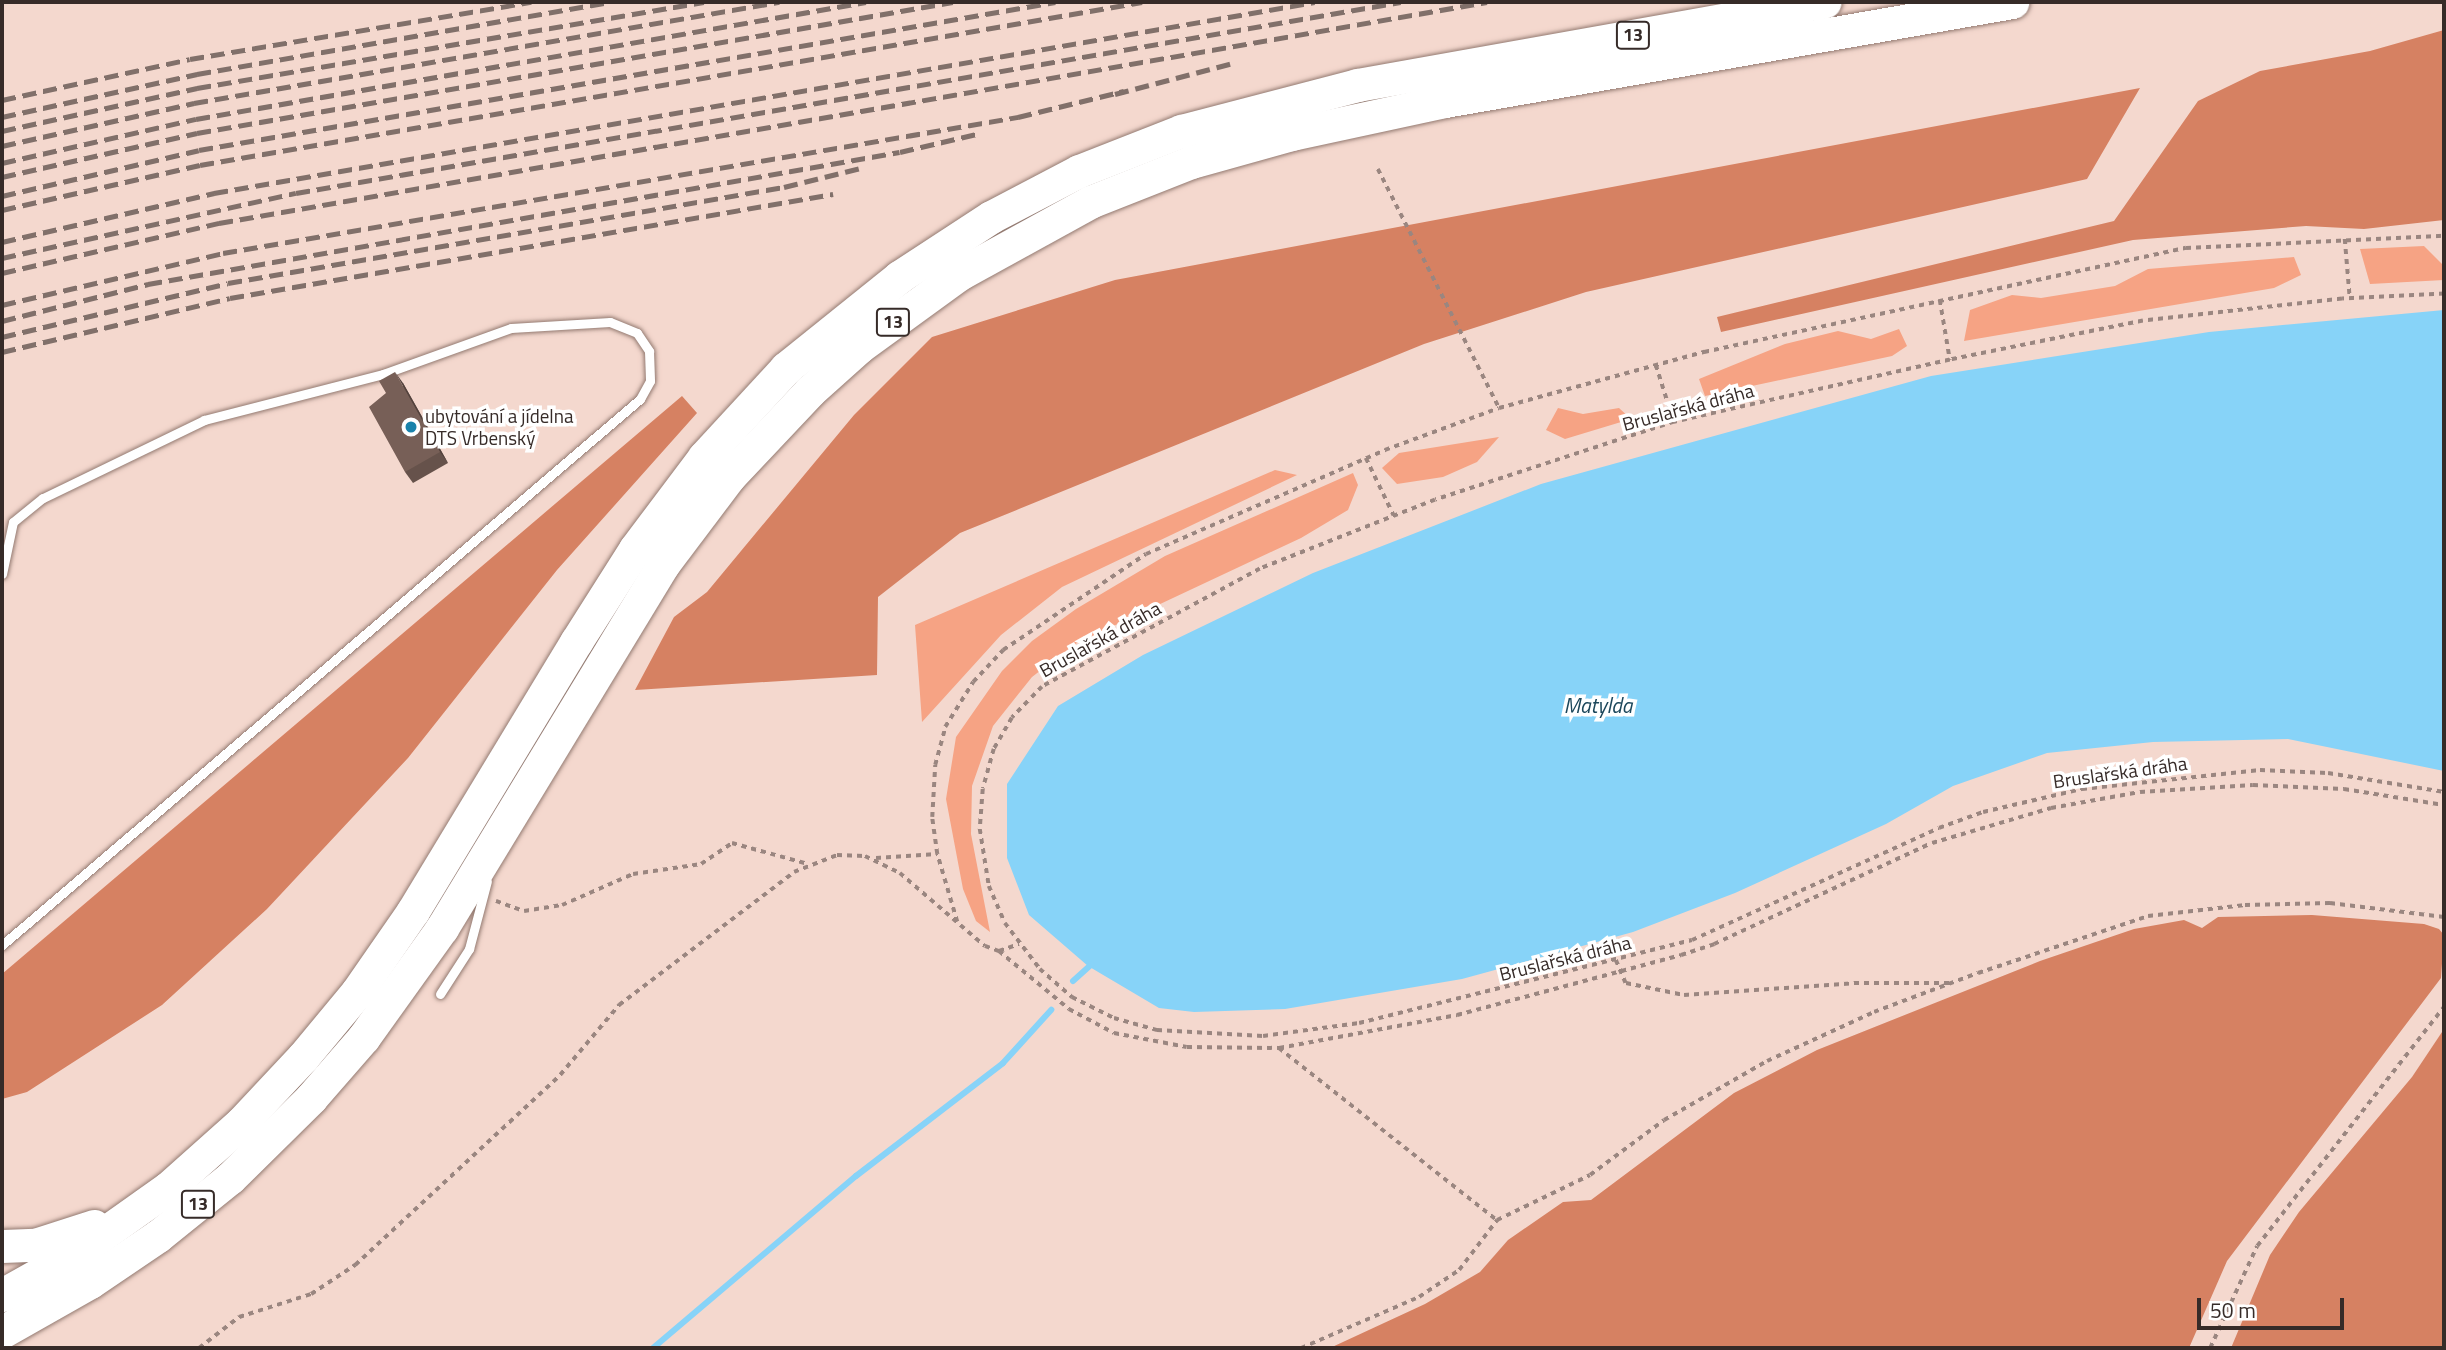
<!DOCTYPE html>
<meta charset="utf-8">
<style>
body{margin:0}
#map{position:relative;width:2446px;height:1350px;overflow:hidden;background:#f4d8ce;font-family:"Titillium Web",sans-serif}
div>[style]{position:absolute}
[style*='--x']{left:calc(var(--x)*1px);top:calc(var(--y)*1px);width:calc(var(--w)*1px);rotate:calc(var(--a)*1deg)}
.green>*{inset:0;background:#f6a384}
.forest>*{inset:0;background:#d68162}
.water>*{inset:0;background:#87d3f8}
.stream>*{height:6px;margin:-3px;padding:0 3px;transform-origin:3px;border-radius:3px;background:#87d3f8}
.path>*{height:3.5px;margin-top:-1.75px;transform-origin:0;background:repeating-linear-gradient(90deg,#9a8680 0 5px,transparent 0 10px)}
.roads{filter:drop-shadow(0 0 2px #937a71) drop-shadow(0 0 2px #937a71)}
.lane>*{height:9px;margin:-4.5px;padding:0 4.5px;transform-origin:4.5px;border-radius:4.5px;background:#fff}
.highway>*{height:33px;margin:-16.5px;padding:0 16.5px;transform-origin:16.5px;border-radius:16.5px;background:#fff}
.rail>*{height:5px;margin-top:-2.5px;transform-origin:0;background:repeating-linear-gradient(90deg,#81706a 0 14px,transparent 0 21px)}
.wall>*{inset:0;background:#66524b}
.shaded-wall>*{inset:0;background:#53423d}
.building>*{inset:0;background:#775f57}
.dots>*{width:19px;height:19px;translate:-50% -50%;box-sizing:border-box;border:4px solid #fff;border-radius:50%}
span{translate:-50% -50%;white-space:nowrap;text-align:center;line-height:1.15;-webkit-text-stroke:7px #fff;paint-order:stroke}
.shield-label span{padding:2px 5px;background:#fff;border:2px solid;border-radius:5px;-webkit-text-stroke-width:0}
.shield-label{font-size:18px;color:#362b28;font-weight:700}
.street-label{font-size:19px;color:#362b28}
.poi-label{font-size:19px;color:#362b28}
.left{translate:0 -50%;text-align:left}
.water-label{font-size:21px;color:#1c475b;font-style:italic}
.frame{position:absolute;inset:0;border:4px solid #362b28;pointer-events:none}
.scale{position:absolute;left:2197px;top:1298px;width:147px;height:32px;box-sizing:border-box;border:4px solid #362b28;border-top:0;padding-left:9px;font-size:21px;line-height:24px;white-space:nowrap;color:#362b28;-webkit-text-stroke:5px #fff;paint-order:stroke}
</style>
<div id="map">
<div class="green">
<div style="clip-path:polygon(2424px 246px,2444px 266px,2444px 280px,2370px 284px,2360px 249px)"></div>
<div style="clip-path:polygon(2294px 257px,2301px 275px,2274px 288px,1964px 341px,1970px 310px,2012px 295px,2041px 298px,2115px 286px,2148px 269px)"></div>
<div style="clip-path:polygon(1899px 329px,1907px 346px,1892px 356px,1705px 396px,1699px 379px,1785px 344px,1838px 331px,1871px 339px)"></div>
<div style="clip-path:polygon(1558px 408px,1583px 414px,1619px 408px,1631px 419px,1565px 439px,1546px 430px)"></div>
<div style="clip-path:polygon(1499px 437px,1477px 462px,1443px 477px,1397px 484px,1382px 468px,1399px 453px)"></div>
<div style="clip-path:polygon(1275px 470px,1297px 475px,1062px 587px,1001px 635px,922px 722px,915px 625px)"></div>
<div style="clip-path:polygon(1353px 473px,1358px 485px,1348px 510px,1301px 538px,1075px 644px,1032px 677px,993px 726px,972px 786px,971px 834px,990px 932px,976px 921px,963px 889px,946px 799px,956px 737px,1002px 671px,1032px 641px,1076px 609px,1165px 556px)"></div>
</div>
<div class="forest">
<div style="clip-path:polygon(2444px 30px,2444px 220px,2364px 229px,2306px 226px,2133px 240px,1721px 332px,1717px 317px,2114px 221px,2198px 101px,2260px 71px,2370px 51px)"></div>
<div style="clip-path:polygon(2140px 88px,2087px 179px,1586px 292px,1424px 344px,960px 533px,878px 597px,877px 675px,635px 690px,674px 617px,707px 592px,854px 415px,932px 337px,1115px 280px)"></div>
<div style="clip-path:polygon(682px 396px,697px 413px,557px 570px,408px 758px,267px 909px,162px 1005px,27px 1092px,2px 1099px,2px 974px)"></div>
<div style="clip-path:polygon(2312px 915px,2424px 924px,2439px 929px,2444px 935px,2441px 978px,2227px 1261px,2189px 1348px,1330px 1348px,1425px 1304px,1480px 1272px,1508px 1240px,1563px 1202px,1591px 1200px,1734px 1093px,1817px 1050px,2040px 961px,2134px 929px,2184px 920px,2202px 928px,2218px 917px)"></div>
<div style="clip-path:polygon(2444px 1029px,2444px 1348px,2231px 1348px,2270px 1255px,2299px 1212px,2412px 1077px)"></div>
</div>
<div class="water">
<div style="clip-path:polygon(2444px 310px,2444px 771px,2288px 739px,2153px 742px,2047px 753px,1953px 786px,1886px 824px,1735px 893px,1633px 932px,1462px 979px,1285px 1009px,1194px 1012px,1159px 1008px,1088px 966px,1029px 915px,1007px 858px,1007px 784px,1058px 706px,1143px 655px,1313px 573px,1541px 484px,1931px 376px,2209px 332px)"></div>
</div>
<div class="stream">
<div style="--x:1073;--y:981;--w:25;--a:-42"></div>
<div style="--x:653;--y:1348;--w:266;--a:-40.3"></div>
<div style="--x:856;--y:1176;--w:185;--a:-37.5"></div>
<div style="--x:1003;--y:1063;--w:72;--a:-47.8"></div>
</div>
<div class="path">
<div style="--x:1378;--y:169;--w:268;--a:63.1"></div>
<div style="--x:2345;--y:239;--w:60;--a:85.2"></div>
<div style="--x:2444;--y:294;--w:102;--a:177.2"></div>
<div style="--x:2342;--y:299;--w:200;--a:173.7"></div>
<div style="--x:2143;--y:321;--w:197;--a:168.6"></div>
<div style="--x:1950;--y:360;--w:283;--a:167.3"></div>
<div style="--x:1674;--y:422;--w:251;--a:161.9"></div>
<div style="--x:1435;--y:500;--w:188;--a:158.5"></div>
<div style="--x:1260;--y:569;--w:248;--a:151.6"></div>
<div style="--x:1042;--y:687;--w:43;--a:134.1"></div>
<div style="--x:1012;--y:718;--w:36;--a:120"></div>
<div style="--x:994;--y:749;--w:41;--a:105.4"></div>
<div style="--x:983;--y:789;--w:40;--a:94.3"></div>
<div style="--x:980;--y:829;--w:58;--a:81"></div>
<div style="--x:989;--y:886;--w:40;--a:66.6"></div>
<div style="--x:1005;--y:923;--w:58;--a:52.7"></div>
<div style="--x:1040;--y:969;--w:43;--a:41.2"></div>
<div style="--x:1072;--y:997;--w:47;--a:26.6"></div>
<div style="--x:1114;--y:1018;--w:45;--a:15.6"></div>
<div style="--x:1157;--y:1030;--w:106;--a:3.2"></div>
<div style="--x:1263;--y:1036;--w:97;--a:-7.7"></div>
<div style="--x:1359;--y:1023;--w:343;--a:-14"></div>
<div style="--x:1692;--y:940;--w:271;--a:-24.4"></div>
<div style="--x:1939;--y:828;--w:47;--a:-20"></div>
<div style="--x:1983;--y:812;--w:102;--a:-13.1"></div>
<div style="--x:2082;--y:789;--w:179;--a:-6.1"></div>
<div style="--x:2260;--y:770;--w:68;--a:2.5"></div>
<div style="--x:2328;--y:773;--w:118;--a:9.3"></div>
<div style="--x:1940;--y:300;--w:61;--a:80.5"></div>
<div style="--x:1656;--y:365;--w:60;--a:72.5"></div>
<div style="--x:1366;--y:458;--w:64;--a:64.2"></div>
<div style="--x:876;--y:858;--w:61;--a:-3.8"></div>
<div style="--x:496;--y:901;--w:30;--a:20"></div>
<div style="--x:524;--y:911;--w:38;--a:-9"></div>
<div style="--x:562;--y:905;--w:77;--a:-23.6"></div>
<div style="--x:633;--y:874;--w:69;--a:-8.4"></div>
<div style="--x:701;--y:864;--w:37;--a:-34"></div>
<div style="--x:732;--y:843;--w:79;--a:15.4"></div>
<div style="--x:957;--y:922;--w:71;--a:-106.4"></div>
<div style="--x:937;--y:854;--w:37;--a:-98"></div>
<div style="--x:932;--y:817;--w:52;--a:-86.7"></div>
<div style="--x:935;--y:765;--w:39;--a:-75"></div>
<div style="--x:945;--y:727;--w:53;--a:-58.1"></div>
<div style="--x:973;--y:682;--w:44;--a:-46.8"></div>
<div style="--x:1003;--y:650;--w:172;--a:-33.9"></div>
<div style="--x:1146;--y:554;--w:261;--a:-23.5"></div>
<div style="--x:1385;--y:450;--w:121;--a:-20.2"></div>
<div style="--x:1499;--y:408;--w:213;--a:-15.3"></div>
<div style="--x:1704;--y:352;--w:493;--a:-12.2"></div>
<div style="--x:2186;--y:248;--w:258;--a:-2.7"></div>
<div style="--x:999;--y:951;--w:91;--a:39.6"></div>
<div style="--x:1069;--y:1009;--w:51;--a:28.1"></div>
<div style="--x:1114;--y:1033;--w:74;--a:10.9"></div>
<div style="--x:1187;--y:1047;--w:92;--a:0.6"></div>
<div style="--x:1279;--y:1048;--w:181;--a:-10.5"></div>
<div style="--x:1457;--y:1015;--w:232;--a:-15"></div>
<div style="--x:1681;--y:955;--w:35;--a:-18"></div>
<div style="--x:1714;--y:944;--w:240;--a:-24.9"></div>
<div style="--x:1932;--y:843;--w:124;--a:-16.4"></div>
<div style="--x:2051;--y:808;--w:90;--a:-10.2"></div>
<div style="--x:2140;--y:792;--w:113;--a:-3.5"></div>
<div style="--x:2253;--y:785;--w:91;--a:2.5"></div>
<div style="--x:2344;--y:789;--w:101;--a:9.1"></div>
<div style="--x:1616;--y:960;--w:25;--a:67"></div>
<div style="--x:1626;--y:983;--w:59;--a:11.7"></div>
<div style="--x:1684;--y:995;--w:170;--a:-4"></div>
<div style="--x:1854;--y:983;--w:95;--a:0"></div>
<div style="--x:1279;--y:1048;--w:278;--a:38.3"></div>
<div style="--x:199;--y:1348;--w:51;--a:-37.8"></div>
<div style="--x:239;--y:1317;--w:76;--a:-17.7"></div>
<div style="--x:311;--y:1294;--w:53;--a:-33.4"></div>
<div style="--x:355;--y:1265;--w:280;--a:-42.8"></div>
<div style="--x:560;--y:1075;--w:92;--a:-49.9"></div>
<div style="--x:619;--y:1005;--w:220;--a:-37.2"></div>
<div style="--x:794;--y:872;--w:46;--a:-21.6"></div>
<div style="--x:837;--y:855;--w:28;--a:2"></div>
<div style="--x:865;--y:856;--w:39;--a:26"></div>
<div style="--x:900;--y:873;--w:112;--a:40.7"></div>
<div style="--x:985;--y:946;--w:15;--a:20"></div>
<div style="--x:999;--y:951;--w:21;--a:-19"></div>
<div style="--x:1301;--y:1348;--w:129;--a:-23.4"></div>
<div style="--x:1419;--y:1297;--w:48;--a:-34"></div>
<div style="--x:1459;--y:1270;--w:63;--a:-52.8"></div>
<div style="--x:1497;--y:1220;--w:103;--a:-25.8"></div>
<div style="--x:1590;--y:1175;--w:92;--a:-36.6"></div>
<div style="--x:1664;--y:1120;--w:119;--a:-29.8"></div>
<div style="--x:1767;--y:1061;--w:118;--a:-24.6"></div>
<div style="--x:1874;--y:1012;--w:111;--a:-20.6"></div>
<div style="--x:1978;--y:973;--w:179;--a:-18.5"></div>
<div style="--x:2148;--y:916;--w:98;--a:-6.5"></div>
<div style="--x:2245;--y:905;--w:85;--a:-1.3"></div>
<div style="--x:2330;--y:903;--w:115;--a:7"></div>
<div style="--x:2210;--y:1348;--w:112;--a:-65.3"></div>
<div style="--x:2257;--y:1246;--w:303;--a:-52"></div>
</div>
<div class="roads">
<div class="lane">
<div style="--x:2;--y:574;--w:53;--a:-78.1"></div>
<div style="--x:13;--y:522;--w:38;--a:-39"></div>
<div style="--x:43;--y:498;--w:179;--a:-25.8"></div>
<div style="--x:204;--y:420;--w:185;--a:-14.4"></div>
<div style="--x:383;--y:374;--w:136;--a:-19.8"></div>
<div style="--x:511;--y:328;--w:99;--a:-3.5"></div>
<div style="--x:610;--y:322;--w:29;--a:22"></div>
<div style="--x:637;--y:333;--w:22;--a:56"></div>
<div style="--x:649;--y:351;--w:30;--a:88"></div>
<div style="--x:650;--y:381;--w:21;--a:119"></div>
<div style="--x:640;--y:399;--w:840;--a:139.44"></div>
<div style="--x:440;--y:994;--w:54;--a:-57.2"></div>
<div style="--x:469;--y:949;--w:70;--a:-75.2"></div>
</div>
<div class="highway">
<div style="--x:2;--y:1246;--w:33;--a:-2"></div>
<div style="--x:35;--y:1245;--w:62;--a:-17.9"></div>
<div style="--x:2;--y:1295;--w:84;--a:-29.3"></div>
<div style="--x:75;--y:1254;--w:114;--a:-35.4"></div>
<div style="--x:168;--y:1188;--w:98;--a:-41.7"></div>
<div style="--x:241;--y:1123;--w:91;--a:-46.8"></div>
<div style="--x:303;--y:1057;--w:85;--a:-50.3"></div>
<div style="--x:357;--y:992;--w:98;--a:-55.3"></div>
<div style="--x:413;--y:911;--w:315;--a:-58.8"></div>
<div style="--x:576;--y:642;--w:110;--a:-57.6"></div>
<div style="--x:635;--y:549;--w:115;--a:-53.1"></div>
<div style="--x:704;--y:457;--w:121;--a:-47.3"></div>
<div style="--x:786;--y:368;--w:145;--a:-38.8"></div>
<div style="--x:899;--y:277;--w:110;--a:-33.1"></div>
<div style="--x:991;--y:217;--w:99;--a:-27.6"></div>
<div style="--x:1079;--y:171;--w:110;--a:-21.4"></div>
<div style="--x:1181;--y:131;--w:182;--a:-14.6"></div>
<div style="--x:1357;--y:85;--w:475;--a:-10.1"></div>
<div style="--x:2;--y:1332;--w:101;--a:-29.6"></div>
<div style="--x:90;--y:1282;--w:82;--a:-34.1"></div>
<div style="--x:158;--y:1236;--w:92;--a:-38.9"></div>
<div style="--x:230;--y:1178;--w:114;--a:-44.6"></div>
<div style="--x:311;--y:1098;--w:81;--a:-49"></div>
<div style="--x:364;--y:1037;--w:134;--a:-54.4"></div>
<div style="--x:442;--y:928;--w:424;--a:-58.7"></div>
<div style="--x:662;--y:566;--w:111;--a:-53"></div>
<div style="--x:729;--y:477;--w:118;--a:-46.7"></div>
<div style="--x:810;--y:391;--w:66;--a:-41.9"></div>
<div style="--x:859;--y:347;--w:126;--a:-36"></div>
<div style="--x:961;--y:273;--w:147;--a:-28.8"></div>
<div style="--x:1090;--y:202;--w:109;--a:-21.6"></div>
<div style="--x:1191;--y:162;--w:105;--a:-15.5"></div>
<div style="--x:1292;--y:134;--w:157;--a:-12.2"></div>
<div style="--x:1445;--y:101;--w:576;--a:-9.9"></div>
</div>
</div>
<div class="rail">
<div style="--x:1115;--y:94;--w:126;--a:-14.7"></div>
<div style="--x:2;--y:100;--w:192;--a:-12.3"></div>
<div style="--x:190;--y:59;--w:346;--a:-9.5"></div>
<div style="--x:2;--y:117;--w:200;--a:-12.4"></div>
<div style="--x:197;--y:74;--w:419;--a:-9.9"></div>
<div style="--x:2;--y:131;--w:200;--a:-12.4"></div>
<div style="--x:197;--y:88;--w:514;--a:-9.63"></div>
<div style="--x:2;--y:146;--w:197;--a:-12.6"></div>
<div style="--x:194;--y:103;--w:594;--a:-9.8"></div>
<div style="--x:2;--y:163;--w:199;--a:-12.8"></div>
<div style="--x:196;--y:119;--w:680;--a:-9.91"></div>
<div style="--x:2;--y:177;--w:200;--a:-12.7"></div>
<div style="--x:197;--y:133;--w:767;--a:-9.83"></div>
<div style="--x:2;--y:196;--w:202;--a:-13.1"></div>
<div style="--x:199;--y:150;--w:869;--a:-9.81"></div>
<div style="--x:2;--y:210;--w:203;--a:-12.8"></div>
<div style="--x:200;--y:165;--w:956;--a:-9.82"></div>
<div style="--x:2;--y:242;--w:218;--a:-13"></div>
<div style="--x:214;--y:193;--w:1117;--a:-9.84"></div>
<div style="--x:2;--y:258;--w:301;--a:-12.5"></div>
<div style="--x:296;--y:193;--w:1121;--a:-9.81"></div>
<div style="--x:2;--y:273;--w:223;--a:-13"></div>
<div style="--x:219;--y:223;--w:1287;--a:-9.89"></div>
<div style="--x:2;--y:305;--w:227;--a:-13.2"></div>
<div style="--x:223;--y:253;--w:807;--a:-9.71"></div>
<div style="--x:1018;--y:117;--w:109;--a:-13.8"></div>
<div style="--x:2;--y:321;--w:151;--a:-14.2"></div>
<div style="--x:148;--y:284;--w:763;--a:-9.96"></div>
<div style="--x:900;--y:152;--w:83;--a:-13.2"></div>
<div style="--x:2;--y:337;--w:232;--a:-13.4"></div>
<div style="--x:228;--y:283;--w:564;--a:-9.8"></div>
<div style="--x:784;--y:187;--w:79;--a:-13.9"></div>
<div style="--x:2;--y:352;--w:234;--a:-13.3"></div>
<div style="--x:230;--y:298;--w:612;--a:-9.79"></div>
</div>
<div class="wall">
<div style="clip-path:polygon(403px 383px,448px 463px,413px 483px,405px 472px)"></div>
</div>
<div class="shaded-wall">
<div style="clip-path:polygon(395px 372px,403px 383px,448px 463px,440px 452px)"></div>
</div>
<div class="building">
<div style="clip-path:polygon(395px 372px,440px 452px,405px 472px,369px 407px,386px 393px,379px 381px)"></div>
</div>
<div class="dots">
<div style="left:411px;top:427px;background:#1982ab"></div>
</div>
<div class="shield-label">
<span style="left:1633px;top:35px">13</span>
<span style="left:893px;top:322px">13</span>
<span style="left:198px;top:1204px">13</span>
</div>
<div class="street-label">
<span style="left:1688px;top:407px;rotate:-15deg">Bruslařská dráha</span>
<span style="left:1100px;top:639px;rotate:-29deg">Bruslařská dráha</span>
<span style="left:2120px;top:772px;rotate:-8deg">Bruslařská dráha</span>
<span style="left:1565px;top:958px;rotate:-14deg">Bruslařská dráha</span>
</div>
<div class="poi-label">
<span class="left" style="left:425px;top:427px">ubytování a jídelna<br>DTS Vrbenský</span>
</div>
<div class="water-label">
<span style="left:1598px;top:705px">Matylda</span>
</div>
<div class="frame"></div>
<div class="scale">50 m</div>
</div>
